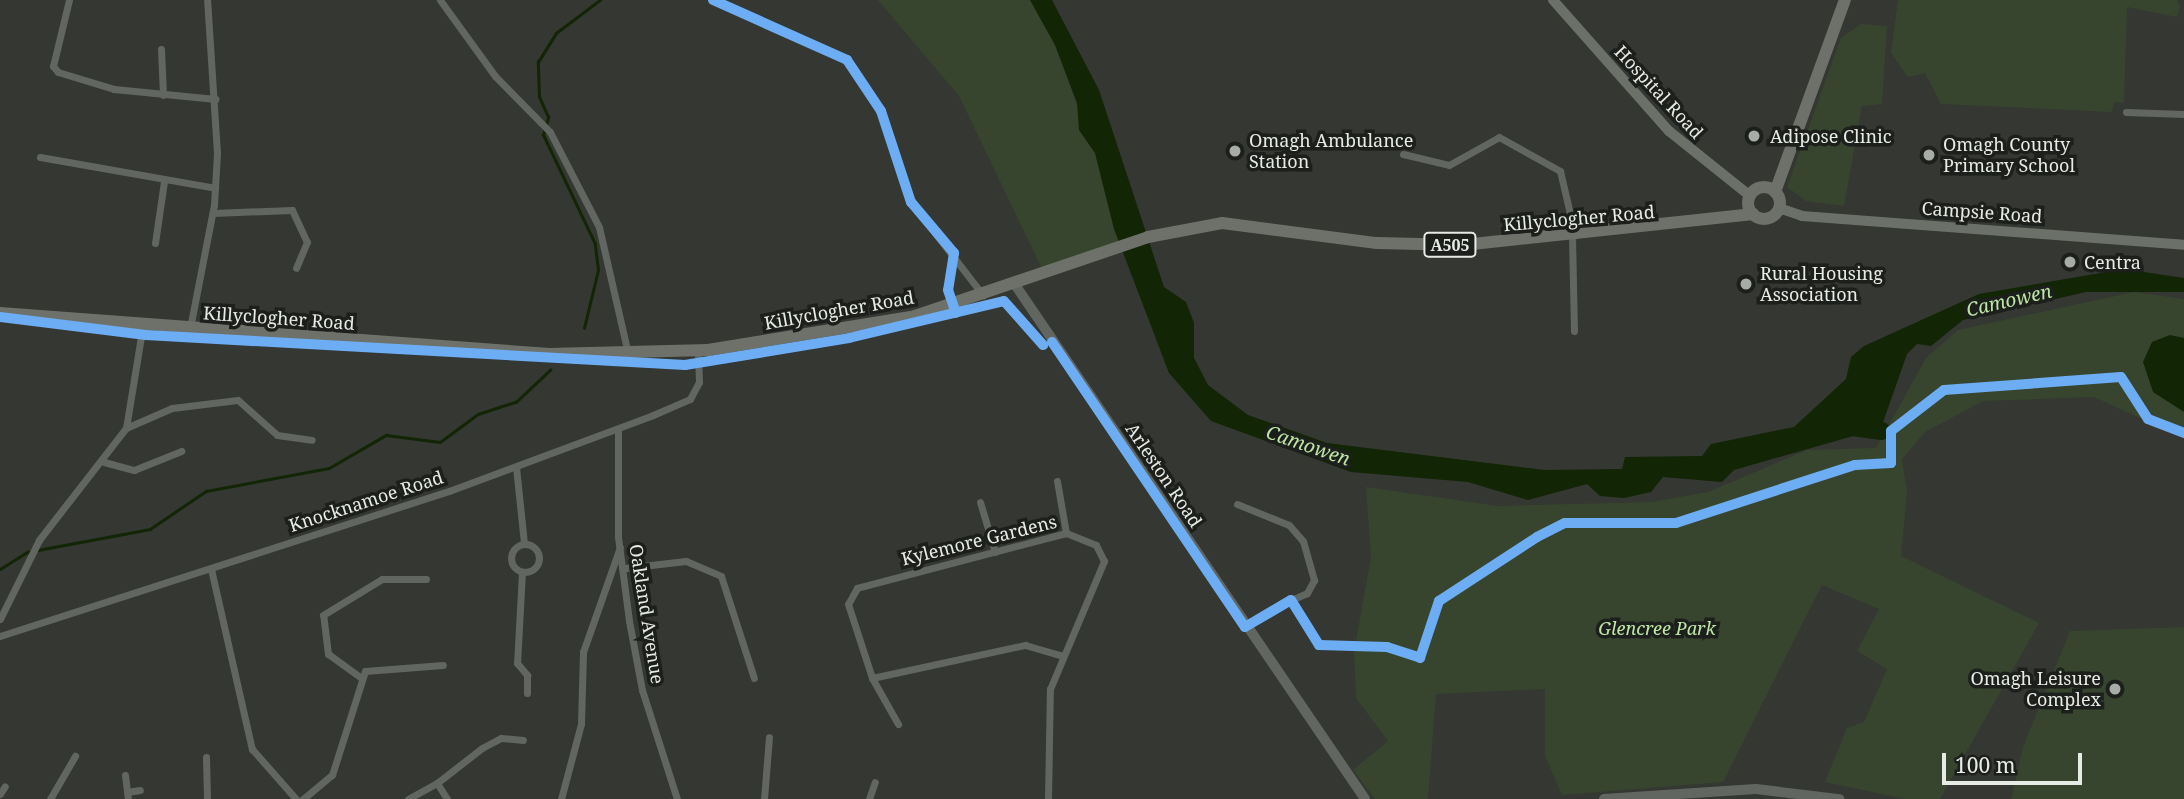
<!DOCTYPE html>
<style>
body{margin:0}
#map{position:relative;width:2184px;height:799px;overflow:hidden;background:#343732;font-family:"Noto Serif",serif}
div>[style]{position:absolute}
[style*='--x']{left:calc(var(--x)*1px);top:calc(var(--y)*1px);width:calc(var(--w)*1px);rotate:calc(var(--a)*1deg)}
.green>*{inset:0;background:#37452f}
.water>*{inset:0;background:#122504}
.stream>*{height:2.5px;margin:-1.25px;padding:0 1.25px;transform-origin:1.25px;border-radius:1.25px;background:#122504}
.river>*{height:18px;margin:-9px;padding:0 9px;transform-origin:9px;border-radius:9px;background:#122504}
.minor>*{height:7px;margin:-3.5px;padding:0 3.5px;transform-origin:3.5px;border-radius:3.5px;background:#626660}
.minor>.ring{margin:-3.5px;padding:0;box-sizing:content-box;background:none;border:7px solid #626660;border-radius:50%}
.tertiary>*{height:10px;margin:-5px;padding:0 5px;transform-origin:5px;border-radius:5px;background:#626660}
.secondary>*{height:10px;margin:-5px;padding:0 5px;transform-origin:5px;border-radius:5px;background:#6b7068}
.trunk>*{height:12px;margin:-6px;padding:0 6px;transform-origin:6px;border-radius:6px;background:#6d7169}
.trunk>.ring{margin:-6px;padding:0;box-sizing:content-box;background:none;border:12px solid #6d7169;border-radius:50%}
.cycleway>*{height:10px;margin:-5px;padding:0 5px;transform-origin:5px;border-radius:5px;background:#6dadf4}
.dots>*{width:19px;height:19px;translate:-50% -50%;box-sizing:border-box;border:4px solid #1c1f1b;border-radius:50%}
span{translate:-50% -50%;white-space:nowrap;text-align:center;line-height:1.15;-webkit-text-stroke:7px #1c1f1b;paint-order:stroke}
.shield-label span{padding:2px 5px;background:#1c1f1b;border:2px solid;border-radius:5px;-webkit-text-stroke-width:0}
.shield-label{font-size:16px;color:#e7ebe5;font-weight:700}
.street-label{font-size:18px;color:#e7ebe5}
.poi-label{font-size:18px;color:#e7ebe5}
.left{translate:0 -50%;text-align:left}
.right{translate:-100% -50%;text-align:right}
.park-label{font-size:18px;color:#bee7a6;font-style:italic}
.water-label{font-size:19px;color:#bde6a5;font-style:italic}
.scale{position:absolute;left:1942px;top:753px;width:140px;height:32px;box-sizing:border-box;border:4px solid #e7ebe5;border-top:0;padding-left:9px;font-size:21px;line-height:24px;white-space:nowrap;color:#e7ebe5;-webkit-text-stroke:5px #1c1f1b;paint-order:stroke}
</style>
<div id="map">
<div class="green">
<div style="clip-path:polygon(878px 0,1030px 0,1055px 45px,1080px 113px,1079px 130px,1095px 153px,1119px 245px,1045px 275px,959px 96px)"></div>
<div style="clip-path:polygon(1898px 0,2177px 0,2180px 7px,2177px 17px,2127px 7px,2124px 103px,2114px 102px,2112px 112px,1941px 104px,1925px 73px,1908px 77px,1891px 53px)"></div>
<div style="clip-path:polygon(1861px 24px,1887px 26px,1882px 104px,1862px 106px,1844px 206px,1806px 201px,1787px 187px,1841px 38px)"></div>
<div style="clip-path:polygon(2134px 292px,2184px 299px,2184px 438px,2094px 397px,1983px 401px,1925px 432px,1902px 459px,1907px 492px,1901px 556px,2039px 623px,1940px 799px,1905px 799px,1825px 782px,1847px 728px,1864px 722px,1887px 669px,1857px 651px,1879px 609px,1822px 585px,1723px 782px,1562px 795px,1545px 756px,1545px 689px,1436px 694px,1428px 799px,1375px 799px,1353px 770px,1388px 741px,1356px 698px,1354px 652px,1371px 557px,1366px 487px,1498px 506px,1651px 502px,1708px 492px,1807px 450px,1876px 448px,1926px 358px,1958px 330px)"></div>
<div style="clip-path:polygon(2184px 627px,2184px 799px,2011px 799px,2023px 747px,2070px 631px)"></div>
</div>
<div class="water">
<div style="clip-path:polygon(1030px 0,1052px 0,1099px 90px,1164px 287px,1186px 302px,1194px 323px,1194px 358px,1208px 385px,1248px 415px,1327px 443px,1545px 470px,1622px 469px,1625px 457px,1702px 456px,1711px 444px,1794px 427px,1846px 379px,1851px 357px,1864px 346px,1979px 294px,2124px 269px,2184px 278px,2184px 292px,2086px 292px,1963px 320px,1931px 346px,1917px 344px,1907px 354px,1881px 428px,1734px 470px,1722px 482px,1663px 477px,1651px 492px,1624px 498px,1600px 496px,1587px 484px,1528px 500px,1468px 482px,1351px 472px,1211px 421px,1169px 373px,1114px 229px,1095px 153px,1079px 130px,1077px 103px,1055px 45px)"></div>
<div style="clip-path:polygon(2170px 335px,2184px 338px,2184px 412px,2153px 392px,2143px 362px,2152px 342px)"></div>
</div>
<div class="stream">
<div style="--x:584;--y:328;--w:60;--a:-76.4"></div>
<div style="--x:598;--y:270;--w:26;--a:-97"></div>
<div style="--x:595;--y:244;--w:121;--a:-115.5"></div>
<div style="--x:543;--y:135;--w:19;--a:-74"></div>
<div style="--x:548;--y:117;--w:22;--a:-114"></div>
<div style="--x:539;--y:97;--w:35;--a:-92"></div>
<div style="--x:538;--y:62;--w:34;--a:-58"></div>
<div style="--x:556;--y:33;--w:55;--a:-36.9"></div>
<div style="--x:0;--y:569;--w:32;--a:-32"></div>
<div style="--x:27;--y:552;--w:125;--a:-10.6"></div>
<div style="--x:150;--y:529;--w:68;--a:-34.2"></div>
<div style="--x:206;--y:491;--w:125;--a:-10.6"></div>
<div style="--x:329;--y:468;--w:66;--a:-30.1"></div>
<div style="--x:386;--y:435;--w:54;--a:7.4"></div>
<div style="--x:440;--y:442;--w:47;--a:-36.4"></div>
<div style="--x:478;--y:414;--w:40;--a:-18"></div>
<div style="--x:516;--y:402;--w:47;--a:-43.3"></div>
</div>
<div class="river">
<div style="--x:1853;--y:427;--w:29;--a:8"></div>
</div>
<div class="minor">
<div style="--x:69;--y:0;--w:68;--a:103.6"></div>
<div style="--x:53;--y:66;--w:8;--a:50"></div>
<div style="--x:58;--y:72;--w:59;--a:16.9"></div>
<div style="--x:114;--y:89;--w:102;--a:5.6"></div>
<div style="--x:440;--y:0;--w:94;--a:54.1"></div>
<div style="--x:495;--y:76;--w:78;--a:45.5"></div>
<div style="--x:550;--y:132;--w:107;--a:62.7"></div>
<div style="--x:599;--y:227;--w:130;--a:77.1"></div>
<div style="--x:713;--y:0;--w:147;--a:24.1"></div>
<div style="--x:847;--y:60;--w:61;--a:56.3"></div>
<div style="--x:881;--y:111;--w:96;--a:71.8"></div>
<div style="--x:911;--y:202;--w:118;--a:52.3"></div>
<div style="--x:161;--y:49;--w:46;--a:87.5"></div>
<div style="--x:2126;--y:112;--w:58;--a:2"></div>
<div style="--x:1403;--y:154;--w:47;--a:13.4"></div>
<div style="--x:1449;--y:165;--w:57;--a:-29.2"></div>
<div style="--x:1499;--y:137;--w:70;--a:29.1"></div>
<div style="--x:1560;--y:171;--w:66;--a:76.8"></div>
<div style="--x:40;--y:157;--w:178;--a:10"></div>
<div style="--x:213;--y:213;--w:79;--a:-2.2"></div>
<div style="--x:292;--y:210;--w:35;--a:65"></div>
<div style="--x:307;--y:242;--w:28;--a:113"></div>
<div style="--x:1572;--y:236;--w:95;--a:88.8"></div>
<div style="--x:155;--y:243;--w:63;--a:-81.7"></div>
<div style="--x:190;--y:328;--w:125;--a:-79"></div>
<div style="--x:214;--y:205;--w:52;--a:-86.7"></div>
<div style="--x:217;--y:153;--w:153;--a:-93.7"></div>
<div style="--x:126;--y:428;--w:50;--a:-23.5"></div>
<div style="--x:172;--y:408;--w:66;--a:-6.9"></div>
<div style="--x:238;--y:400;--w:52;--a:41.9"></div>
<div style="--x:277;--y:435;--w:35;--a:8"></div>
<div style="--x:618;--y:429;--w:108;--a:90"></div>
<div style="--x:618;--y:537;--w:85;--a:82.5"></div>
<div style="--x:629;--y:621;--w:70;--a:79.3"></div>
<div style="--x:642;--y:690;--w:114;--a:72.2"></div>
<div style="--x:104;--y:462;--w:31;--a:15"></div>
<div style="--x:134;--y:470;--w:51;--a:-22"></div>
<div style="--x:516;--y:467;--w:76;--a:84"></div>
<div style="--x:1057;--y:481;--w:53;--a:80.2"></div>
<div style="--x:980;--y:502;--w:52;--a:73.3"></div>
<div style="--x:1237;--y:504;--w:56;--a:22"></div>
<div style="--x:1289;--y:525;--w:21;--a:49"></div>
<div style="--x:1303;--y:541;--w:41;--a:74.2"></div>
<div style="--x:1314;--y:580;--w:15;--a:118"></div>
<div style="--x:1307;--y:593;--w:17;--a:156"></div>
<div class="ring" style="left:511px;top:544px;width:21px;height:21px"></div>
<div style="--x:625;--y:568;--w:61;--a:-6.5"></div>
<div style="--x:686;--y:561;--w:38;--a:23"></div>
<div style="--x:721;--y:576;--w:107;--a:72.1"></div>
<div style="--x:211;--y:569;--w:185;--a:77.2"></div>
<div style="--x:252;--y:749;--w:67;--a:48.7"></div>
<div style="--x:522;--y:572;--w:91;--a:93.1"></div>
<div style="--x:517;--y:663;--w:16;--a:50"></div>
<div style="--x:527;--y:675;--w:18;--a:90"></div>
<div style="--x:0;--y:619;--w:88;--a:-63.7"></div>
<div style="--x:39;--y:540;--w:142;--a:-52.2"></div>
<div style="--x:126;--y:428;--w:105;--a:-80.7"></div>
<div style="--x:1245;--y:627;--w:53;--a:-30.4"></div>
<div style="--x:1291;--y:600;--w:53;--a:58.1"></div>
<div style="--x:1319;--y:645;--w:41;--a:1.4"></div>
<div style="--x:0;--y:636;--w:472;--a:-17.9"></div>
<div style="--x:449;--y:491;--w:218;--a:-20.4"></div>
<div style="--x:653;--y:415;--w:40;--a:-23.4"></div>
<div style="--x:690;--y:399;--w:19;--a:-62"></div>
<div style="--x:699;--y:382;--w:31;--a:-92"></div>
<div style="--x:360;--y:677;--w:39;--a:-144"></div>
<div style="--x:328;--y:654;--w:39;--a:-97"></div>
<div style="--x:323;--y:615;--w:69;--a:-31.4"></div>
<div style="--x:382;--y:579;--w:44;--a:0"></div>
<div style="--x:872;--y:678;--w:53;--a:60.5"></div>
<div style="--x:206;--y:757;--w:42;--a:88.6"></div>
<div style="--x:125;--y:775;--w:24;--a:83"></div>
<div style="--x:437;--y:783;--w:57;--a:-37.9"></div>
<div style="--x:482;--y:748;--w:21;--a:-28"></div>
<div style="--x:501;--y:738;--w:22;--a:5"></div>
<div style="--x:127;--y:792;--w:13;--a:-9"></div>
<div style="--x:0;--y:794;--w:9;--a:-58"></div>
<div style="--x:50;--y:799;--w:50;--a:-59.8"></div>
<div style="--x:303;--y:799;--w:38;--a:-40"></div>
<div style="--x:332;--y:775;--w:109;--a:-72.4"></div>
<div style="--x:365;--y:671;--w:78;--a:-4.4"></div>
<div style="--x:408;--y:799;--w:33;--a:-29"></div>
<div style="--x:437;--y:783;--w:19;--a:58"></div>
<div style="--x:561;--y:799;--w:78;--a:-75.1"></div>
<div style="--x:581;--y:724;--w:72;--a:-88.4"></div>
<div style="--x:583;--y:652;--w:111;--a:-70.6"></div>
<div style="--x:764;--y:799;--w:62;--a:-85.4"></div>
<div style="--x:869;--y:799;--w:18;--a:-71"></div>
<div style="--x:1048;--y:799;--w:110;--a:-89"></div>
<div style="--x:1050;--y:689;--w:139;--a:-67.1"></div>
<div style="--x:1104;--y:561;--w:18;--a:-117"></div>
<div style="--x:1096;--y:545;--w:32;--a:-158"></div>
<div style="--x:1066;--y:533;--w:216;--a:165.3"></div>
<div style="--x:857;--y:588;--w:18;--a:119"></div>
<div style="--x:848;--y:604;--w:78;--a:72"></div>
<div style="--x:872;--y:678;--w:157;--a:-12.2"></div>
<div style="--x:1025;--y:645;--w:40;--a:16"></div>
</div>
<div class="tertiary">
<div style="--x:1016;--y:286;--w:620;--a:55.77"></div>
<div style="--x:1604;--y:799;--w:152;--a:-3.8"></div>
<div style="--x:1756;--y:789;--w:84;--a:6.9"></div>
</div>
<div class="secondary">
<div style="--x:1553;--y:0;--w:175;--a:48.5"></div>
<div style="--x:1669;--y:131;--w:104;--a:38.7"></div>
<div style="--x:1779;--y:208;--w:24;--a:19"></div>
<div style="--x:1802;--y:216;--w:383;--a:4.3"></div>
</div>
<div class="trunk">
<div class="ring" style="left:1748px;top:187px;width:20px;height:20px"></div>
<div style="--x:1775;--y:192;--w:204;--a:-70"></div>
<div style="--x:0;--y:313;--w:551;--a:4.27"></div>
<div style="--x:549;--y:354;--w:159;--a:-1.4"></div>
<div style="--x:708;--y:350;--w:210;--a:-9.3"></div>
<div style="--x:915;--y:316;--w:246;--a:-18.7"></div>
<div style="--x:1148;--y:237;--w:75;--a:-10.7"></div>
<div style="--x:1222;--y:223;--w:156;--a:7.4"></div>
<div style="--x:1377;--y:243;--w:86;--a:1.3"></div>
<div style="--x:1463;--y:245;--w:292;--a:-6.1"></div>
</div>
<div class="cycleway">
<div style="--x:713;--y:0;--w:147;--a:24.1"></div>
<div style="--x:847;--y:60;--w:61;--a:56.3"></div>
<div style="--x:881;--y:111;--w:96;--a:71.8"></div>
<div style="--x:911;--y:202;--w:67;--a:49.9"></div>
<div style="--x:954;--y:253;--w:37;--a:99"></div>
<div style="--x:948;--y:290;--w:24;--a:71"></div>
<div style="--x:0;--y:317;--w:147;--a:7"></div>
<div style="--x:146;--y:335;--w:540;--a:3.19"></div>
<div style="--x:685;--y:365;--w:166;--a:-9.3"></div>
<div style="--x:849;--y:338;--w:159;--a:-13.4"></div>
<div style="--x:1004;--y:301;--w:59;--a:48.4"></div>
<div style="--x:1052;--y:342;--w:344;--a:55.9"></div>
<div style="--x:1245;--y:627;--w:53;--a:-30.4"></div>
<div style="--x:1291;--y:600;--w:53;--a:58.1"></div>
<div style="--x:1319;--y:645;--w:68;--a:1.7"></div>
<div style="--x:1387;--y:647;--w:35;--a:18"></div>
<div style="--x:1420;--y:658;--w:60;--a:-71.6"></div>
<div style="--x:1439;--y:601;--w:117;--a:-33.1"></div>
<div style="--x:1537;--y:537;--w:31;--a:-27"></div>
<div style="--x:1565;--y:523;--w:111;--a:0"></div>
<div style="--x:1676;--y:523;--w:188;--a:-18"></div>
<div style="--x:1855;--y:465;--w:36;--a:-3"></div>
<div style="--x:1891;--y:463;--w:32;--a:-90"></div>
<div style="--x:1891;--y:431;--w:67;--a:-37.7"></div>
<div style="--x:1944;--y:390;--w:177;--a:-4.2"></div>
<div style="--x:2121;--y:377;--w:50;--a:57.3"></div>
<div style="--x:2148;--y:419;--w:39;--a:21"></div>
</div>
<div class="dots">
<div style="left:1754px;top:136px;background:#a8aca6"></div>
<div style="left:1235px;top:151px;background:#a8aca6"></div>
<div style="left:1929px;top:155px;background:#a8aca6"></div>
<div style="left:2070px;top:262px;background:#a8aca6"></div>
<div style="left:1746px;top:284px;background:#a8aca6"></div>
<div style="left:2115px;top:689px;background:#a8aca6"></div>
</div>
<div class="shield-label">
<span style="left:1450px;top:245px">A505</span>
</div>
<div class="street-label">
<span style="left:1659px;top:92px;rotate:47deg">Hospital Road</span>
<span style="left:1982px;top:212px;rotate:4deg">Campsie Road</span>
<span style="left:1579px;top:218px;rotate:-5deg">Killyclogher Road</span>
<span style="left:839px;top:310px;rotate:-10deg">Killyclogher Road</span>
<span style="left:279px;top:318px;rotate:4deg">Killyclogher Road</span>
<span style="left:1164px;top:475px;rotate:56deg">Arleston Road</span>
<span style="left:366px;top:501px;rotate:-18deg">Knocknamoe Road</span>
<span style="left:979px;top:540px;rotate:-14deg">Kylemore Gardens</span>
<span style="left:647px;top:614px;rotate:81deg">Oakland Avenue</span>
</div>
<div class="poi-label">
<span class="left" style="left:1770px;top:136px">Adipose Clinic</span>
<span class="left" style="left:1249px;top:151px">Omagh Ambulance<br>Station</span>
<span class="left" style="left:1943px;top:155px">Omagh County<br>Primary School</span>
<span class="left" style="left:2084px;top:262px">Centra</span>
<span class="left" style="left:1760px;top:284px">Rural Housing<br>Association</span>
<span class="right" style="left:2101px;top:689px">Omagh Leisure<br>Complex</span>
</div>
<div class="park-label">
<span style="left:1657px;top:628px">Glencree Park</span>
</div>
<div class="water-label">
<span style="left:2009px;top:301px;rotate:-13deg">Camowen</span>
<span style="left:1308px;top:446px;rotate:19deg">Camowen</span>
</div>
<div class="scale">100 m</div>
</div>
